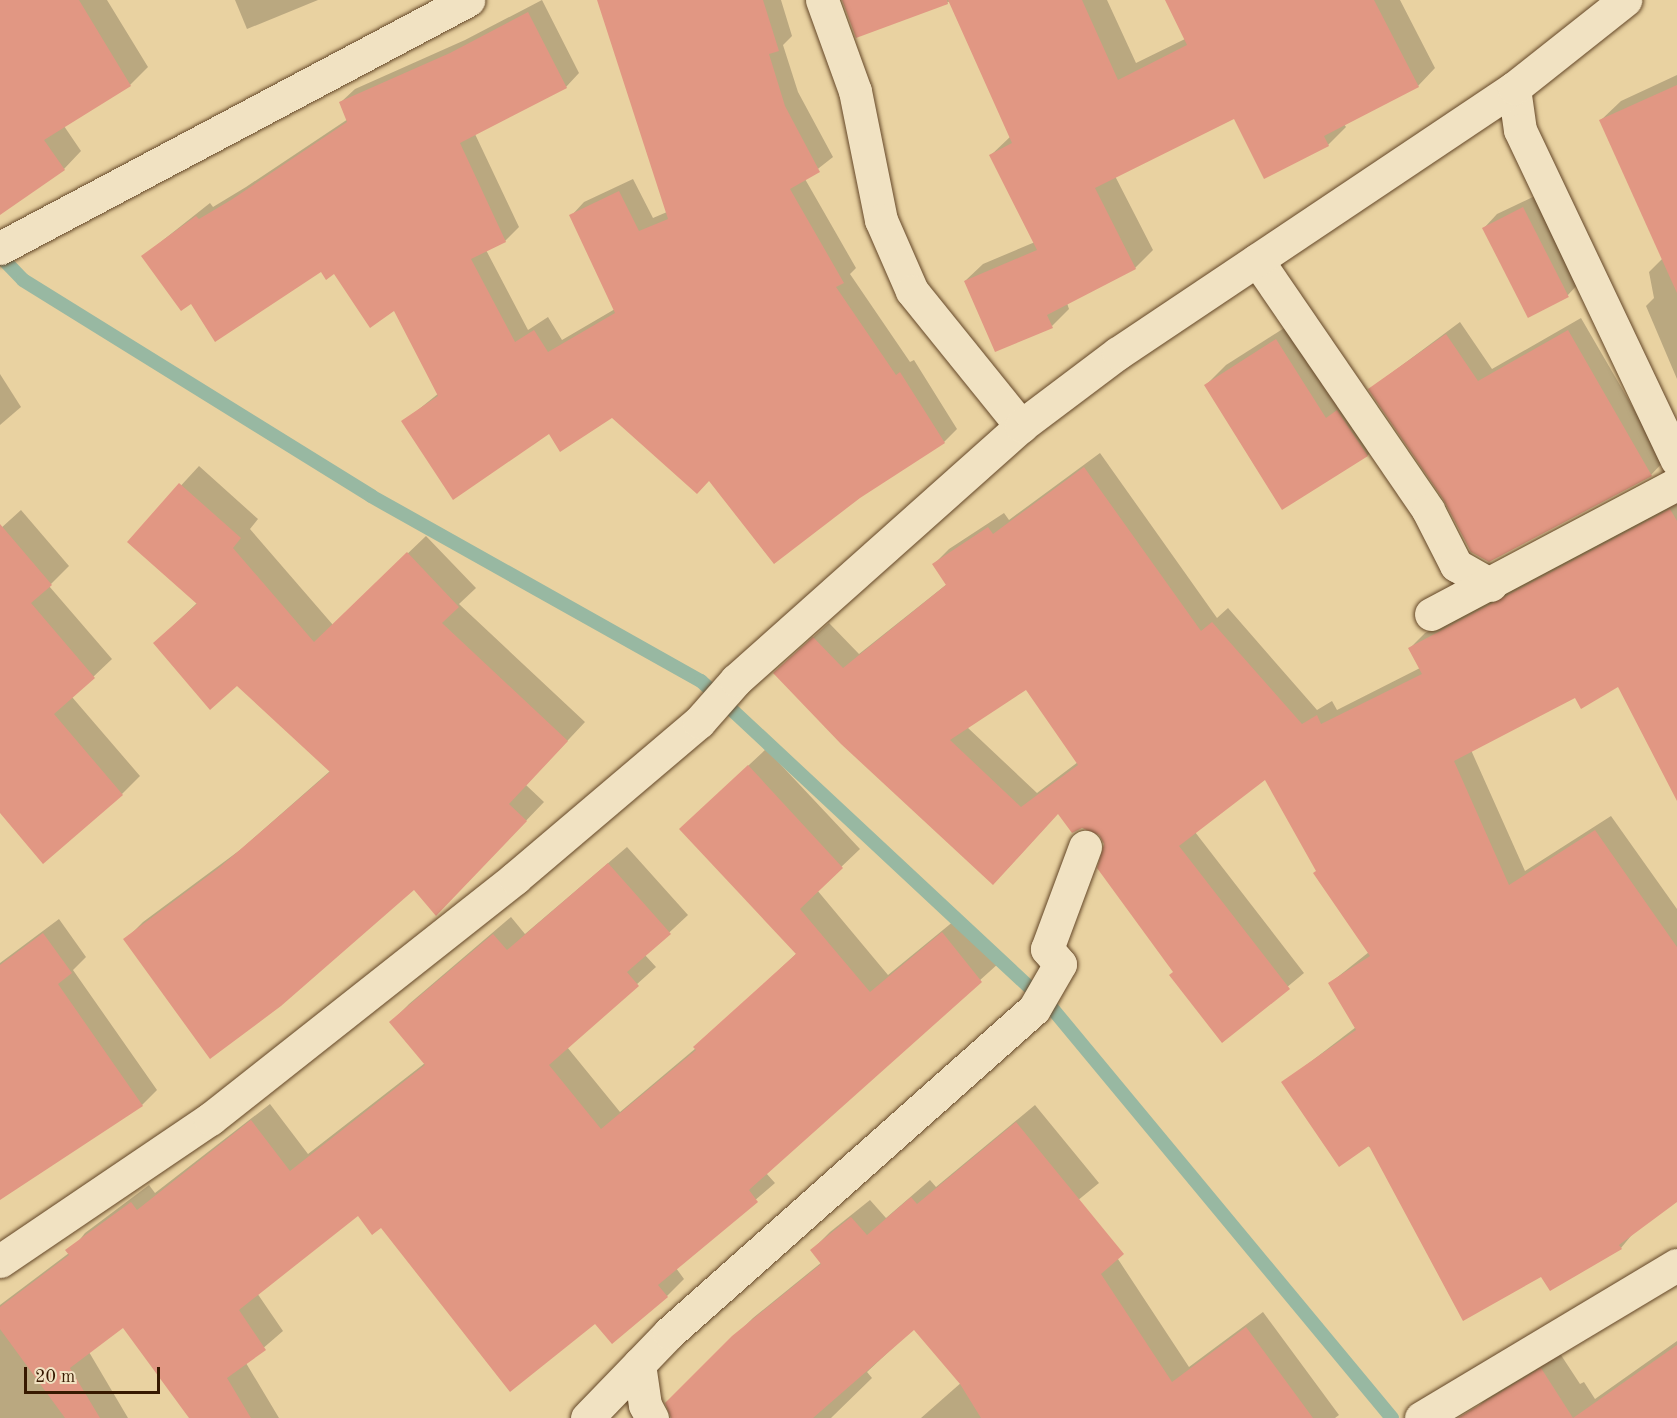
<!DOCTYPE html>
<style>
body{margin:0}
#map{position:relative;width:1677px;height:1418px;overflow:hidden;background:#e9d2a1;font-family:"Old Standard TT",serif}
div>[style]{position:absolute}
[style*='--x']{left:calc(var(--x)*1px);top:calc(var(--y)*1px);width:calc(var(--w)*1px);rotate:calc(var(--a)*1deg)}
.shadow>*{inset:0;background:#0003}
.stream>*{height:14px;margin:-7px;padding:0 7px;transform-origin:7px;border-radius:7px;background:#98b8a2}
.building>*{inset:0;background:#e19783;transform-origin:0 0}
.roads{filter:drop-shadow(0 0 2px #644728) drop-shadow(0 0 2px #644728)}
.minor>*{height:33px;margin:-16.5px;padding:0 16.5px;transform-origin:16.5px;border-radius:16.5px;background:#f1e2c2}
span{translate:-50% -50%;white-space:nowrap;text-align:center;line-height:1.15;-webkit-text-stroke:5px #f1e2c2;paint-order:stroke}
.scale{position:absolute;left:24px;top:1367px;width:136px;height:27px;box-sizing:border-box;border:3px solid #371900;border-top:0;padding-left:8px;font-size:18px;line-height:21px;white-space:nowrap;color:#371900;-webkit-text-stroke:4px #f1e2c2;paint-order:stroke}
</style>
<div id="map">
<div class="shadow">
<div style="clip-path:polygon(0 0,107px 0,148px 67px,130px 85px,64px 126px,81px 151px,64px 169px,0 200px)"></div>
<div style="clip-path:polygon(235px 0,318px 0,247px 29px)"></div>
<div style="clip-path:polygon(542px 0,579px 73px,566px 87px,475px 134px,519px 227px,505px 241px,486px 250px,528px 330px,548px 317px,562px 340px,615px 309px,571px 216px,584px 202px,633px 179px,653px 218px,667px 212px,598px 0,781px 0,792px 36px,783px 45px,798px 92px,833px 157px,805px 179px,856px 268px,850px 274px,910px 362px,914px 360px,957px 429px,944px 442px,710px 479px,613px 416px,549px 432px,403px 422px,439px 393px,395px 309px,334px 272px,321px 270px,191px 302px,143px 256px,210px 203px,213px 207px,246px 187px,348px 119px,341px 102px,355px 89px,465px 40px)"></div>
<div style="clip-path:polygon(843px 0,1107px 0,1136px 63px,1185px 39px,1167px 0,1400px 0,1435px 68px,1418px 86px,1344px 124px,1346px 127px,1328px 145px,1235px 117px,1115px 176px,1153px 250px,1135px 268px,1067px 303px,1069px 309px,1052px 326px,965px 281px,983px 264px,1035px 242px,991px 155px,1011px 136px,951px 1px,857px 36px)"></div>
<div style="clip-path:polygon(1677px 75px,1677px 379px,1646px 306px,1654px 298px,1649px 272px,1663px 258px,1601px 120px,1621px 101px)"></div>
<div style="clip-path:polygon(1537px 195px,1580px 282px,1567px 296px,1484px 228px,1497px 214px)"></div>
<div style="clip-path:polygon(1581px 318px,1664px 461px,1651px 475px,1370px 389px,1460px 322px,1492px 369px)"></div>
<div style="clip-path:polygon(1297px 320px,1387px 435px,1368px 455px,1283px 508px,1206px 385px,1226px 365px)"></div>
<div style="clip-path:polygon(0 374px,21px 407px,0 425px)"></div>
<div style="clip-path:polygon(evenodd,1100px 453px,1217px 618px,1228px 608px,1317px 710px,1332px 701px,1337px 710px,1420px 668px,1410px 648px,1425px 633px,1677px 499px,1677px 779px,1619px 685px,1575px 696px,1471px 750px,1525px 871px,1611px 816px,1677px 909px,1677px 1200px,1635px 1231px,1621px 1248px,1542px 1275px,1283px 1083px,1356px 1027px,1330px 983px,1369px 952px,1265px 778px,1195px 832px,1304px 973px,1222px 1041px,1175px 972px,1100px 833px,1059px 812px,1008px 868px,790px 658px,829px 623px,859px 654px,947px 584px,934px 564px,949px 549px,1004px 513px,1009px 520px,1100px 453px,1026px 688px,1078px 762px,1037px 793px,967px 727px,1026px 688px)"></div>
<div style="clip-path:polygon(199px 466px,258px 519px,250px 529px,333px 625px,426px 536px,476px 588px,459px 604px,585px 722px,526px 785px,544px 802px,454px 896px,414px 888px,125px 940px,143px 922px,240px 850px,330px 771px,237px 684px,155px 643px,197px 603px,129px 542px)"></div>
<div style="clip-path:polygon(21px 510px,69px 566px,49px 586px,112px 659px,72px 697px,140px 776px,122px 794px,0 811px,0 529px)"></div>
<div style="clip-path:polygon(766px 749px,860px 849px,817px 890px,888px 975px,960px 916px,999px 963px,766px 1173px,775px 1183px,676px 1268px,684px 1279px,667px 1296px,596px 1322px,359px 1214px,257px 1293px,283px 1331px,246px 1363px,279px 1418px,191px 1418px,123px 1326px,89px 1352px,128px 1418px,0 1418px,0 1305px,69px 1253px,85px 1233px,149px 1185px,155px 1193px,270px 1104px,308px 1154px,425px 1063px,391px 1022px,409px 1004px,511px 917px,525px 934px,627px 847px,688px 915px,645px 955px,656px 967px,567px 1047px,620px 1112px,696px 1048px,797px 953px,699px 812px)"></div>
<div style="clip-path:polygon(59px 919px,86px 957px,73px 970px,157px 1090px,142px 1105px,0 1199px,0 963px)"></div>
<div style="clip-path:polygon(1035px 1105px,1099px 1183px,917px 1332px,914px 1328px,867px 1372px,872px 1378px,831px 1418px,672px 1418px,667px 1403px,753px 1318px,822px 1262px,812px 1250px,830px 1232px,870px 1200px,886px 1218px,930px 1180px,936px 1187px)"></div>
<div style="clip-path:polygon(1112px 1250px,1189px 1367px,1263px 1312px,1339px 1415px,1335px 1418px,921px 1418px)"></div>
<div style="clip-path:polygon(1677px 1341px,1677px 1418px,1483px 1418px,1477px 1408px,1494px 1390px,1559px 1352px,1580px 1384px,1584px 1382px,1595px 1399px)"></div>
</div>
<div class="stream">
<div style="--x:0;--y:256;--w:33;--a:46"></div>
<div style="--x:23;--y:280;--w:410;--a:31.8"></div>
<div style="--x:371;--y:496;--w:378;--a:29.3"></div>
<div style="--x:701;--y:681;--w:478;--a:43"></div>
<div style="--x:1051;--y:1007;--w:534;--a:50.32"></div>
</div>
<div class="building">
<div style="clip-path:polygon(0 0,79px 0,131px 86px,44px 140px,65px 170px,0 215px)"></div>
<div style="clip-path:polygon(597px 0,763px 0,779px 51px,769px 54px,785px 106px,820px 172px,790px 189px,844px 283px,836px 287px,896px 375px,900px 372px,945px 443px,860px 498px,774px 564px,709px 481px,697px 494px,612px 418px,560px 452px,549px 434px,453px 500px,401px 421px,438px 396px,394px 311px,370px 328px,334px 274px,326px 280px,321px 272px,215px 342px,191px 304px,181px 311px,141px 256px,196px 216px,199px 219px,231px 200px,347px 122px,339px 102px,450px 53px,528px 12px,567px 88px,460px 143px,506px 242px,471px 259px,515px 342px,534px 330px,548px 352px,615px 313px,569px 215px,619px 191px,639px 231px,668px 219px)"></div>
<div style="clip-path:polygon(842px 0,947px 0,948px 4px,856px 38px)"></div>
<div style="clip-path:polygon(948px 0,1082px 0,1118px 80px,1187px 45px,1165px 0,1374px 0,1419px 87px,1324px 136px,1329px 146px,1264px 179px,1234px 119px,1095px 188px,1136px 269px,1047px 315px,1053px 328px,995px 352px,964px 281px,1037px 250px,989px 155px,1012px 143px)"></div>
<div style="clip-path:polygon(1677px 85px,1677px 293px,1599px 120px)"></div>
<div style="left:1523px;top:207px;width:101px;height:46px;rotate:63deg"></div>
<div style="clip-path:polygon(1568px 330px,1652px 476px,1489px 562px,1471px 552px,1443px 499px,1368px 389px,1446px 334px,1478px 381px)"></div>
<div style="clip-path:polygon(1276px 339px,1326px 418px,1337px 410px,1368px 456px,1282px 510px,1204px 385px)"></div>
<div style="clip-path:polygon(evenodd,1084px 467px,1201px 631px,1212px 622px,1302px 724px,1317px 715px,1321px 724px,1422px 674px,1408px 648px,1670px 509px,1677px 521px,1677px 801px,1618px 687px,1581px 709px,1575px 698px,1454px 761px,1509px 885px,1595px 830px,1677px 947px,1677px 1202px,1619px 1245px,1622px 1249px,1550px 1291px,1541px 1277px,1463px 1321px,1369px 1146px,1339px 1167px,1281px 1082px,1356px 1030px,1328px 983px,1370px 956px,1313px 873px,1316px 871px,1265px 780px,1179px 846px,1290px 989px,1222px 1043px,1169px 975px,1173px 972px,1097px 868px,1104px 844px,1099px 835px,1082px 828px,1072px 833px,1058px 814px,993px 885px,841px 744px,773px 673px,813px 637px,843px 668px,946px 585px,932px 564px,988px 527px,993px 534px,1084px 467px,1026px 690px,1078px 765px,1021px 807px,950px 740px,1026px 690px)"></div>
<div style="clip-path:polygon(179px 483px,241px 538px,233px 548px,314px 642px,407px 552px,459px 607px,442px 623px,568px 741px,509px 804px,527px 821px,436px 916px,414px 890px,281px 1006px,210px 1059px,123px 939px,220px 867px,330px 772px,237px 686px,210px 710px,153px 643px,197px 604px,127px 542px)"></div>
<div style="clip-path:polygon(0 524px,52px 585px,31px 603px,95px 678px,54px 714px,123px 795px,43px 864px,0 813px)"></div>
<div style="clip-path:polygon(748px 765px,843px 868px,800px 909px,870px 992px,942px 932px,982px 982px,749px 1190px,758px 1202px,658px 1285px,668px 1297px,612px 1344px,595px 1324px,510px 1392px,381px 1228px,372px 1235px,358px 1216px,239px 1310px,266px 1350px,227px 1378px,251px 1418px,189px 1418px,123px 1328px,70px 1368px,100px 1418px,65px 1418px,0 1329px,0 1307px,69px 1255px,65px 1250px,131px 1202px,137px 1210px,251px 1120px,290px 1171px,425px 1065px,389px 1022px,493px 934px,507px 950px,608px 863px,671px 934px,627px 972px,639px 986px,549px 1065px,601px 1129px,696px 1050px,693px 1047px,796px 954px,679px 829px)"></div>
<div style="clip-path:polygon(43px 933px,72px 973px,58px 984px,143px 1106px,0 1200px,0 965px)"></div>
<div style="clip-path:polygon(1016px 1122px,1124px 1254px,1101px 1274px,1172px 1382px,1246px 1327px,1313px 1418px,981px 1418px,960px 1384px,914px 1330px,813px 1418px,671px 1418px,665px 1403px,732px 1336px,821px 1264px,810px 1250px,851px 1217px,867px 1235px,911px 1197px,917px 1204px)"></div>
<div style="clip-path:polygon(1677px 1345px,1677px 1418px,1573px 1418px)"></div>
<div style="clip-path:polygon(1541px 1368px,1573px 1418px,1458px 1418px)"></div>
</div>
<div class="roads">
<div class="minor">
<div style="--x:822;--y:0;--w:97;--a:70.1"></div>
<div style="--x:855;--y:91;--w:132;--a:78.6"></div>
<div style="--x:881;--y:220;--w:77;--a:66.4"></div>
<div style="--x:912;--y:291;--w:174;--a:51.1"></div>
<div style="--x:1514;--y:88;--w:42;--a:81.9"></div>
<div style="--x:1520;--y:130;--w:365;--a:64.6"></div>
<div style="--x:0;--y:248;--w:530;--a:-27.92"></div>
<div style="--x:1257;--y:260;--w:303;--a:55.6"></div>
<div style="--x:1428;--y:510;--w:62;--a:63"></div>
<div style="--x:1456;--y:565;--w:40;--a:29.7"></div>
<div style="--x:1431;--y:614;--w:278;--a:-27.9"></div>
<div style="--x:0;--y:1261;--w:254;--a:-34.1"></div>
<div style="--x:210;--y:1119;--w:389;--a:-38.3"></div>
<div style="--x:515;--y:878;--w:241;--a:-40.3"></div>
<div style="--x:699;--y:722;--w:56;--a:-48.6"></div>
<div style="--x:736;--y:680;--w:382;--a:-41.7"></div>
<div style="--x:1021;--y:426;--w:121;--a:-37"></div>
<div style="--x:1118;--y:353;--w:476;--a:-33.8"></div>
<div style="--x:1514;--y:88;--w:142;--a:-38.4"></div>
<div style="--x:639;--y:1364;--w:41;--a:81.7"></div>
<div style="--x:645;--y:1405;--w:15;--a:62"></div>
<div style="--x:587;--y:1418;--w:118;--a:-46"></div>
<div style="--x:669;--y:1333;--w:488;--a:-41.6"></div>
<div style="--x:1034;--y:1009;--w:52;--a:-60"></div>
<div style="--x:1060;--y:964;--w:20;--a:-131"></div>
<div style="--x:1047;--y:949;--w:109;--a:-69.6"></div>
<div style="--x:1421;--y:1418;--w:298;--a:-30.9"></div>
</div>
</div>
<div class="scale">20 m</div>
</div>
